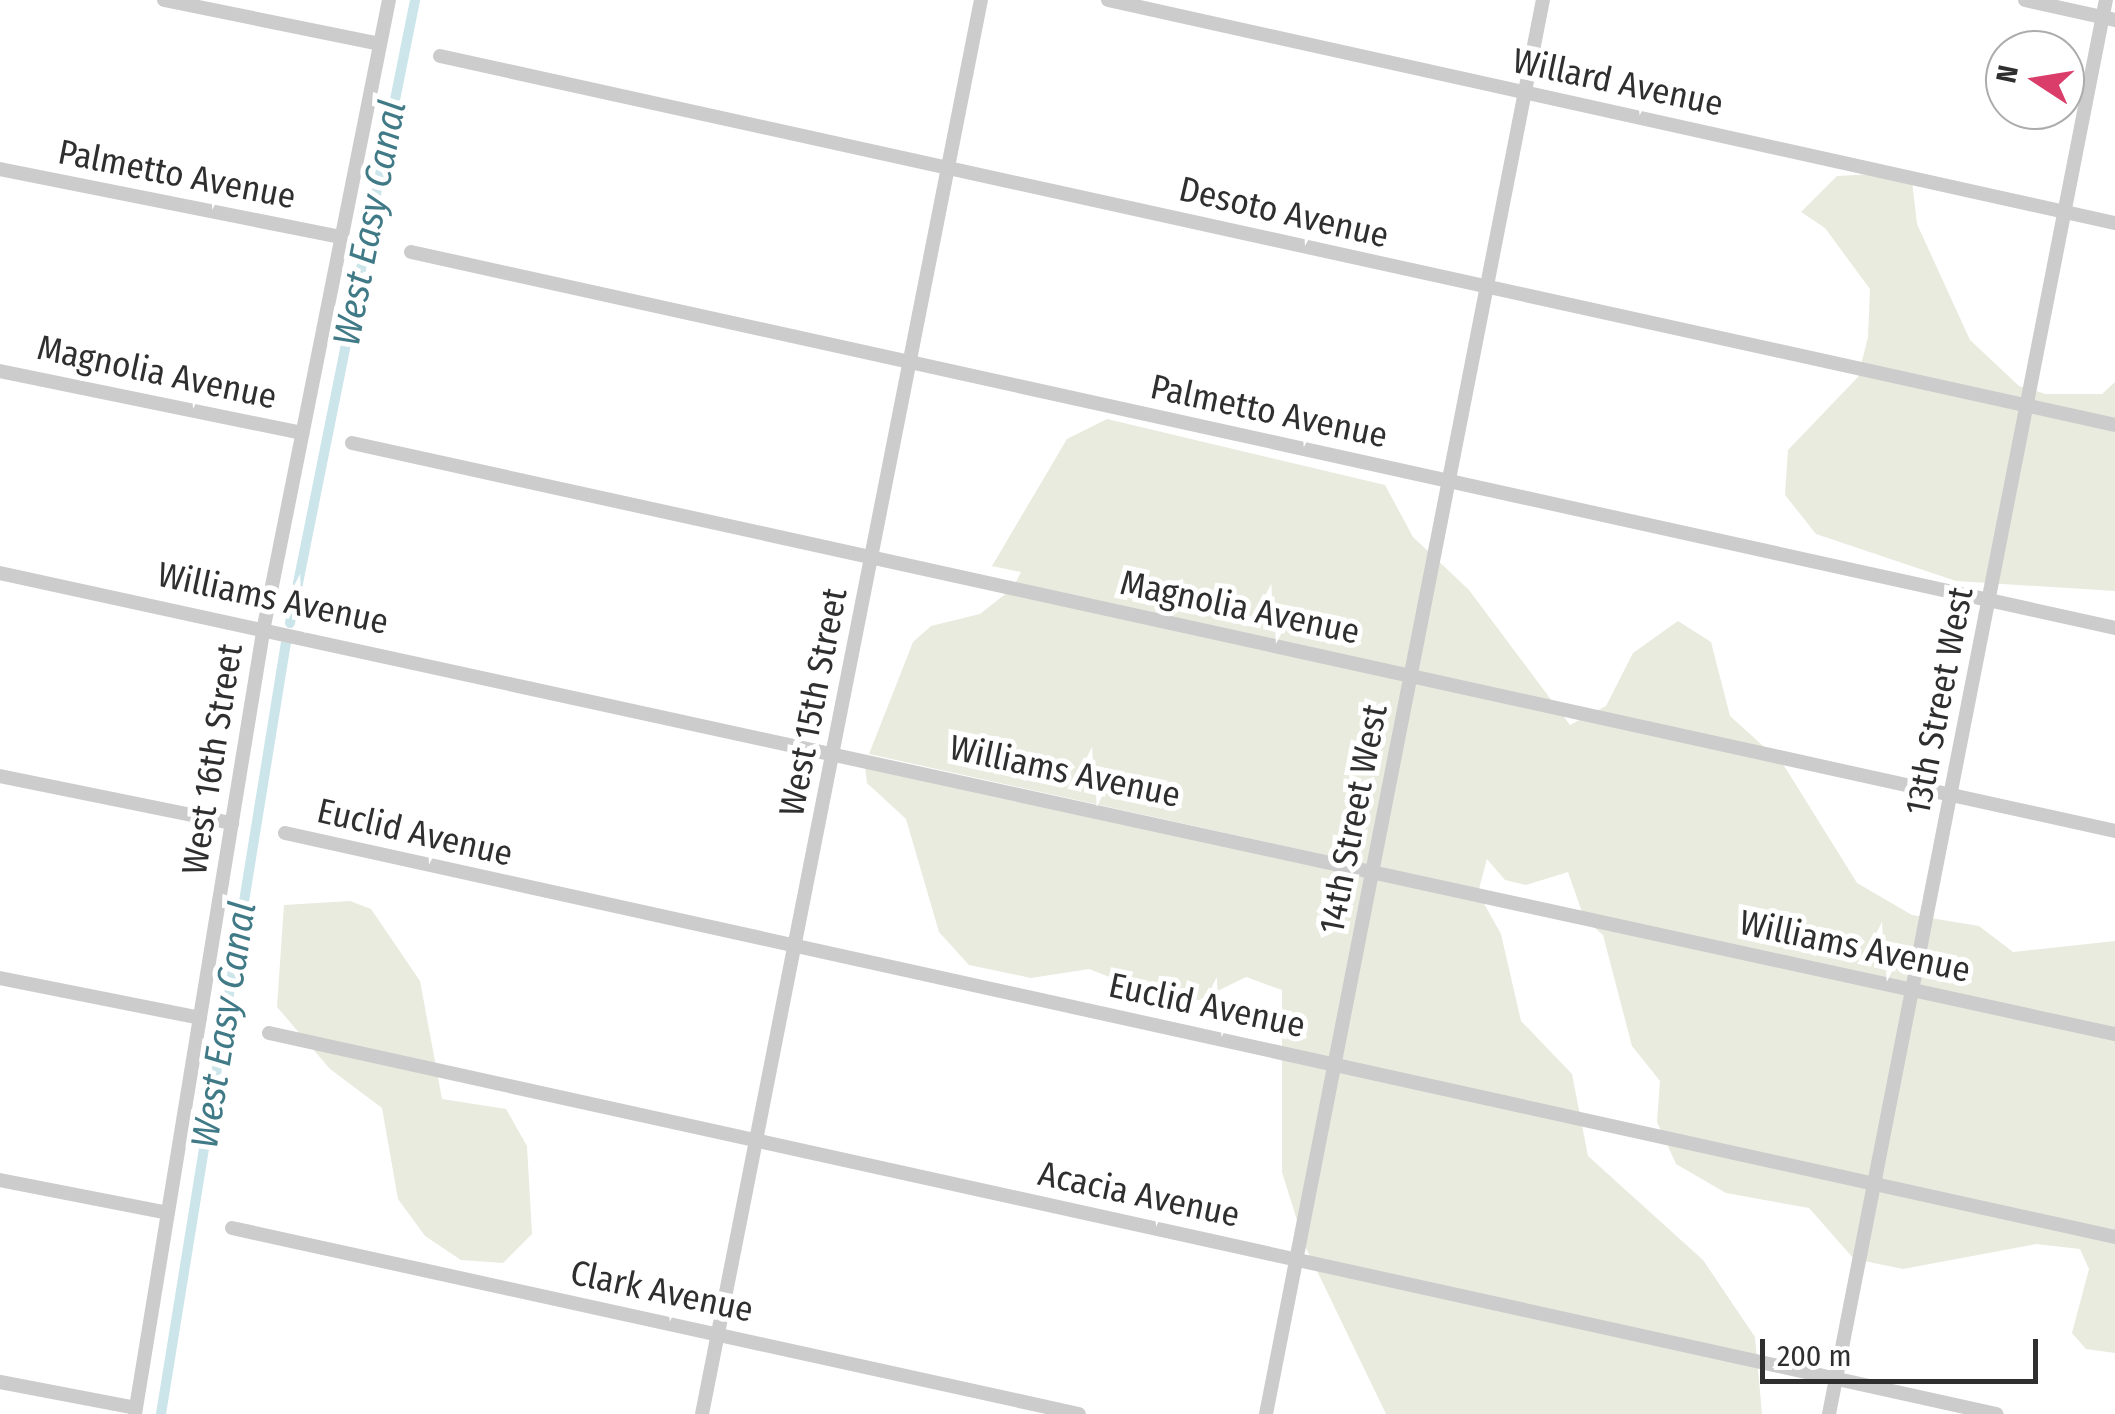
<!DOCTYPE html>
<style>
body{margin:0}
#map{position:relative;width:2115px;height:1414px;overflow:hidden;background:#fff;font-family:"Fira Sans Condensed",sans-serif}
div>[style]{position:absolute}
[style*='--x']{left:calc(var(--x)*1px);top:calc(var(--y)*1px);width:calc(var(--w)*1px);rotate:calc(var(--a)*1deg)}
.green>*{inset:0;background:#e8ebde}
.canal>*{height:10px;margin:-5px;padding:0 5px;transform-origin:5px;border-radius:5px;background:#cbe5ea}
.minor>*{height:14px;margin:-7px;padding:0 7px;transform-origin:7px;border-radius:7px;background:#ccc}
span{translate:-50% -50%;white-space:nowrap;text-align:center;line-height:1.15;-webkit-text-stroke:10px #fff;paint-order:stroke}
.street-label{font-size:35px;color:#2f2f2f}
.water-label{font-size:38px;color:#407a86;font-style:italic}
.north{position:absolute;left:1985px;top:30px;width:100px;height:100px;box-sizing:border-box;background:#fff;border:2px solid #acacac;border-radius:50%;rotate:282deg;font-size:28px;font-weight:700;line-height:40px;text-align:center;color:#2f2f2f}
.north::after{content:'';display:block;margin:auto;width:35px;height:45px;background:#db3d6a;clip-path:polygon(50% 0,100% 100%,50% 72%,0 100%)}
.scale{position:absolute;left:1760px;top:1339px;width:278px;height:45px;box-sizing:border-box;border:5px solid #2f2f2f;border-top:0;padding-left:12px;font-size:30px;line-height:35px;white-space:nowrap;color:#2f2f2f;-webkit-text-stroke:8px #fff;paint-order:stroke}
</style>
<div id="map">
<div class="green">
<div style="clip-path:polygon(1911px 172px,1917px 224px,1970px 340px,2019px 386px,2046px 394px,2102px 394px,2115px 382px,2115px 591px,1956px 581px,1816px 534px,1785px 495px,1788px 450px,1858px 377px,1868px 337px,1870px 289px,1825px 228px,1801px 212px,1837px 176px)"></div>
<div style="clip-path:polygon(1107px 419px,1385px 485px,1413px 537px,1469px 590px,1570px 725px,1606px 706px,1633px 653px,1678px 621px,1711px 642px,1730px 716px,1783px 764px,1857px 883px,1912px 915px,1979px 926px,2013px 952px,2115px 941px,2115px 1029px,1582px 912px,1568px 872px,1526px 885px,1505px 880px,1487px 859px,1479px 889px,869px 754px,913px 642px,931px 626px,980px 614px,1013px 588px,1021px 572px,992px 566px,1067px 439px)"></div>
<div style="clip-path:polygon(865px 766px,1482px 900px,1501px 934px,1521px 1021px,1572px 1074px,1588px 1156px,1703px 1260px,1755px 1337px,1762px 1414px,1386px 1414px,1305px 1246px,1282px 1172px,1282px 990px,1246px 977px,1199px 1000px,1172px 1001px,1089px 969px,1031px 978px,969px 965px,939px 932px,906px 819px,867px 783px)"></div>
<div style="clip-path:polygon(350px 901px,371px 909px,420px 981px,442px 1099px,506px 1109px,527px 1146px,532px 1234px,503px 1263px,461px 1260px,425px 1236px,398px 1199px,382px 1108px,330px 1069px,277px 1007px,284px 905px)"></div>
<div style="clip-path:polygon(1589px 923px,2115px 1039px,2115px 1353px,2086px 1349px,2072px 1333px,2089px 1269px,2080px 1249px,2036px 1244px,1903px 1269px,1854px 1259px,1809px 1208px,1726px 1193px,1676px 1164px,1657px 1122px,1660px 1081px,1632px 1046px,1603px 935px)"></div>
</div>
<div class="canal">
<div style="--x:290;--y:623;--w:635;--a:-78.65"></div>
<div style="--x:161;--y:1414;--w:788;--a:-80.8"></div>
</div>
<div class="minor">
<div style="--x:164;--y:0;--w:220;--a:11.5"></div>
<div style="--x:1108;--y:0;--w:1031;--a:12.49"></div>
<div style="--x:2025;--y:0;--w:92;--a:12.5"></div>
<div style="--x:440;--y:56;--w:1715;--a:12.42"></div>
<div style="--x:0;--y:169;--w:348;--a:11.3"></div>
<div style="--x:411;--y:252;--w:1745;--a:12.44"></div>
<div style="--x:0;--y:371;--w:308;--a:11.6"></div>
<div style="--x:352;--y:443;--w:1805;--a:12.41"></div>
<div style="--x:0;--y:573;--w:2165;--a:12.3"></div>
<div style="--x:0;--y:776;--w:237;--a:11.5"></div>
<div style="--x:285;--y:833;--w:1874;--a:12.45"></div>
<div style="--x:0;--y:978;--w:204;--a:11.3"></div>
<div style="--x:269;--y:1033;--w:1769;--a:12.44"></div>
<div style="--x:0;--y:1180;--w:171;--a:11.1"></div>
<div style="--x:232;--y:1228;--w:867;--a:12.39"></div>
<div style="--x:0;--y:1382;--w:138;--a:10.8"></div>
<div style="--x:135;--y:1414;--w:798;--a:-80.7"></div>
<div style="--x:264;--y:626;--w:638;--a:-78.71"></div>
<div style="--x:702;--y:1414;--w:1441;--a:-78.84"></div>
<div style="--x:1266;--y:1414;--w:1441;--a:-78.92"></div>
<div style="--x:1829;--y:1414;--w:1441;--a:-78.92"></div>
</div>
<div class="street-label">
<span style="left:1618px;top:82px;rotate:12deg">Willard Avenue</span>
<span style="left:177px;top:174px;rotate:11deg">Palmetto Avenue</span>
<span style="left:1284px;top:212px;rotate:13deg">Desoto Avenue</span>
<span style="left:157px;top:372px;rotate:12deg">Magnolia Avenue</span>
<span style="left:1269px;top:411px;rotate:12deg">Palmetto Avenue</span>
<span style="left:273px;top:598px;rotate:12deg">Williams Avenue</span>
<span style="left:1240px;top:607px;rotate:12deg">Magnolia Avenue</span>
<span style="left:1939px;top:701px;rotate:-79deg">13th Street West</span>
<span style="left:813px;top:702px;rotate:-79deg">West 15th Street</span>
<span style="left:212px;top:759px;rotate:-81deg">West 16th Street</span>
<span style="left:1065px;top:771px;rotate:12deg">Williams Avenue</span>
<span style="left:1353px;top:819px;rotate:-79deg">14th Street West</span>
<span style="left:415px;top:832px;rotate:13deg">Euclid Avenue</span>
<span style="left:1855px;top:946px;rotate:12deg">Williams Avenue</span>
<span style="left:1207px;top:1005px;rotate:12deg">Euclid Avenue</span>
<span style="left:1139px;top:1194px;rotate:12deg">Acacia Avenue</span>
<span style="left:662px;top:1291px;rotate:12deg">Clark Avenue</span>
</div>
<div class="water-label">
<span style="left:370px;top:223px;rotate:-79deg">West Easy Canal</span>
<span style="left:224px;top:1025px;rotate:-81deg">West Easy Canal</span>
</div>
<div class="north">N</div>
<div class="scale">200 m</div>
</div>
